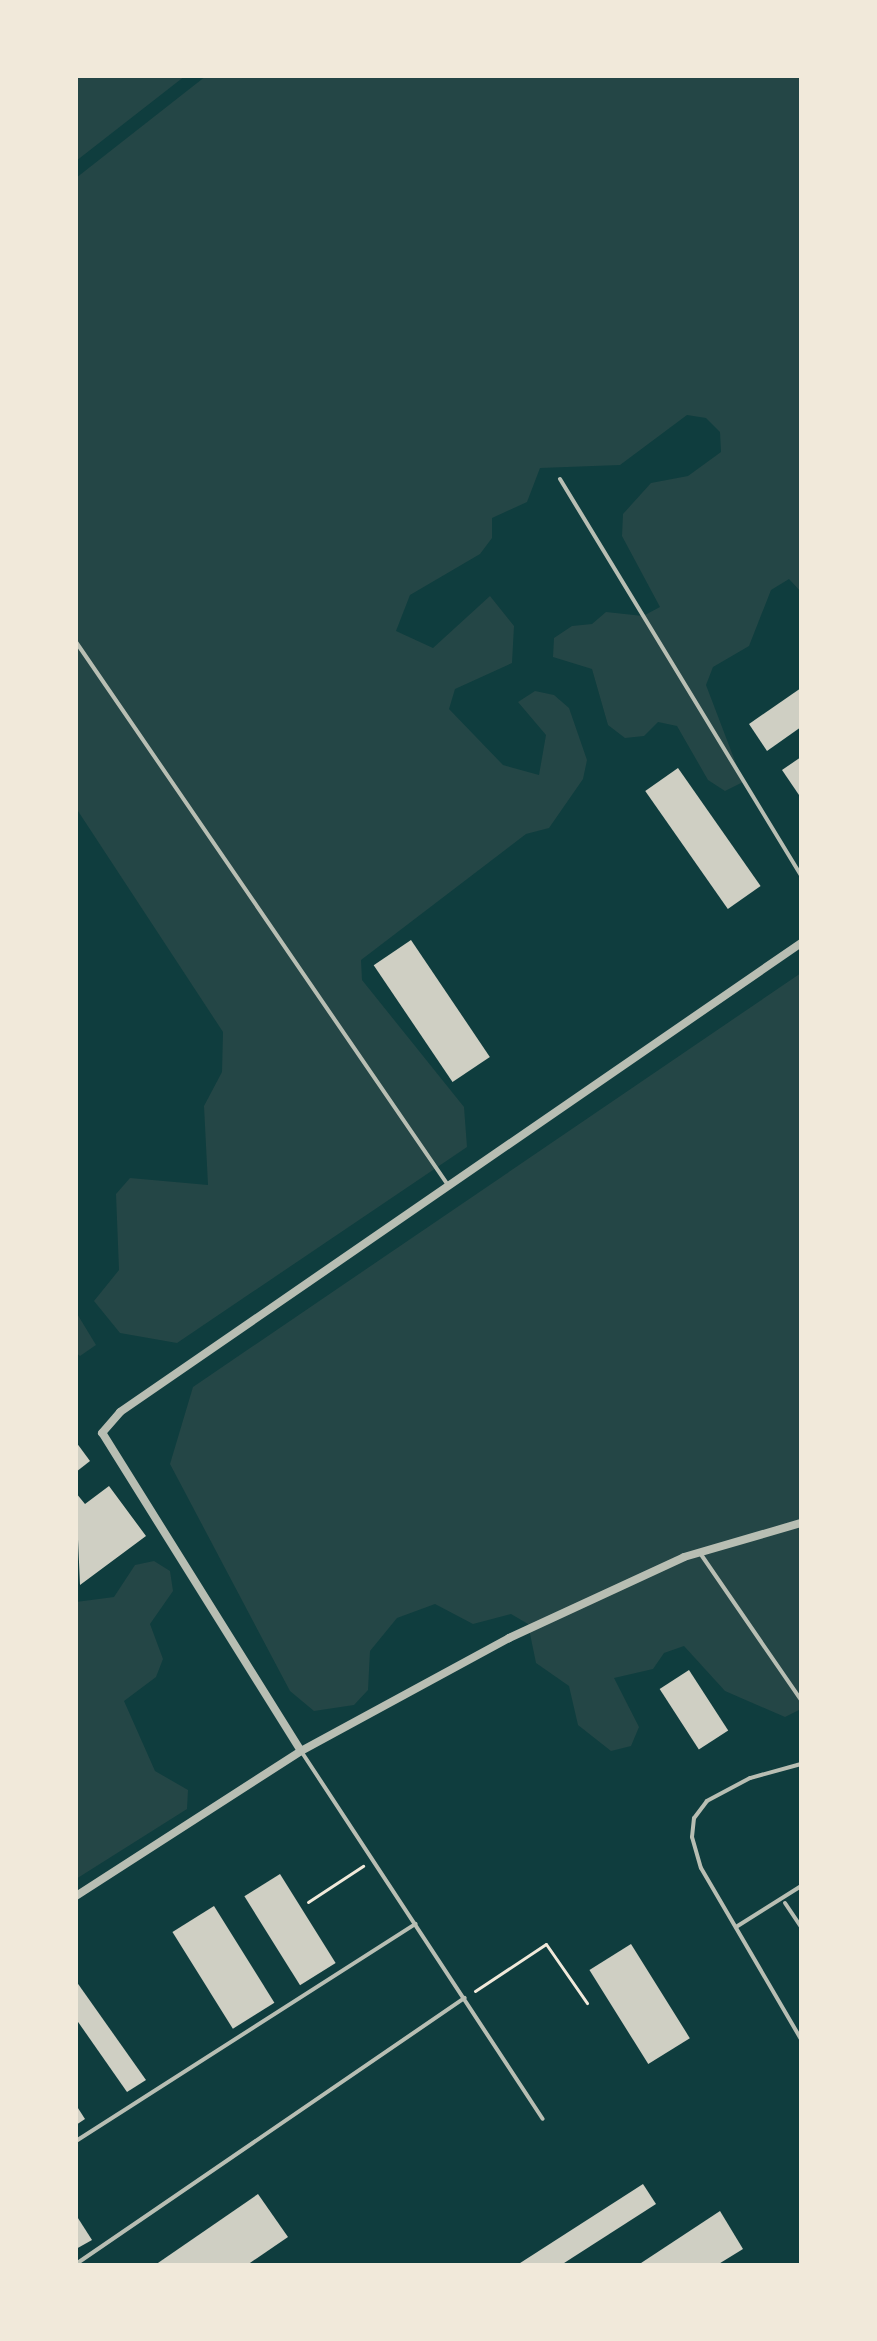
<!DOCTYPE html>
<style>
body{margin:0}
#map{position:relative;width:877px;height:2341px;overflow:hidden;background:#0f3d3e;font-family:Arial,sans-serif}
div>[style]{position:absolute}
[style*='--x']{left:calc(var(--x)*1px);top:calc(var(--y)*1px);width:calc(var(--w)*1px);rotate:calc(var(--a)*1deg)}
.green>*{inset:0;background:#244646}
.building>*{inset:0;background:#cfcfc3;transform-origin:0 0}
.path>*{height:3px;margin:-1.5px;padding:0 1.5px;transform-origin:1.5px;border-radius:1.5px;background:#f1e9da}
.service>*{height:4px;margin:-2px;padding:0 2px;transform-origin:2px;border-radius:2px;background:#b8beb3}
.minor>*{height:8px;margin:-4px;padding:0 4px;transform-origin:4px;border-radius:4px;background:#b8beb3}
span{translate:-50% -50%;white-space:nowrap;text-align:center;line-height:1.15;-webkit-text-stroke:7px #f1e9da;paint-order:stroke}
.frame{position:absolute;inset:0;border:78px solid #f1e9da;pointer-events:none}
</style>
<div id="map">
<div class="green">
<div style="clip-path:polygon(76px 76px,185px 76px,76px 161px)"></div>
<div style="clip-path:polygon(206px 76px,801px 76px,801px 592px,789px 579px,771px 590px,749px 646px,713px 667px,706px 685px,743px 782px,725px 791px,708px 780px,677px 726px,658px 722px,644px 736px,625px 738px,608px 725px,592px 669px,553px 657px,554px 638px,572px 626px,592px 624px,606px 612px,643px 616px,660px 607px,622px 536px,623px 514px,651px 483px,688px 476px,721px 452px,720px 432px,706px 418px,687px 415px,620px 465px,540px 468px,527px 502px,492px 518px,492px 538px,480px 554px,410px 595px,396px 631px,433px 648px,490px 596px,514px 626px,512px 663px,455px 689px,449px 709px,503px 765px,539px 775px,546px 735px,518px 702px,535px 691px,554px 695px,569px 708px,587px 760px,583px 779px,549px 828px,526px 834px,361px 960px,362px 980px,464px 1107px,467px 1147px,177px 1343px,120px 1333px,94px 1301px,119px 1270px,116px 1194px,130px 1178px,208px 1185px,204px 1106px,222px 1072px,223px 1032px,76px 808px,76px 178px)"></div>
<div style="clip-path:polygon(801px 973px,801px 1709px,785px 1717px,725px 1691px,684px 1646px,664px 1653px,653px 1669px,614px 1678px,639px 1727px,631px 1746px,611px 1751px,578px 1725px,569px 1686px,536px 1663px,528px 1624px,511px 1614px,473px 1624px,435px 1604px,397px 1618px,370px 1651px,368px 1690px,354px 1705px,314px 1711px,290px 1691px,170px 1464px,193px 1387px)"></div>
<div style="clip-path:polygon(76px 1312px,96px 1345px,80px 1356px,76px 1353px)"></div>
<div style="clip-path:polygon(154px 1561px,170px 1571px,173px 1591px,150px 1624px,163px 1659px,156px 1677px,124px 1701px,155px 1771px,188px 1790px,187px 1809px,76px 1879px,76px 1602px,114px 1597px,135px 1565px)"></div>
</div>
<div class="building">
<div style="clip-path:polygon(801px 688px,801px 727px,767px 751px,749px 724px)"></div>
<div style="clip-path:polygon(801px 757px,801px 794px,799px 795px,782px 770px)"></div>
<div style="left:678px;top:768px;width:144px;height:40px;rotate:55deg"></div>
<div style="left:411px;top:940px;width:141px;height:45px;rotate:56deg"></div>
<div style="clip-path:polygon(76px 1442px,90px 1461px,76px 1472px)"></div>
<div style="clip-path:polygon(109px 1486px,146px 1536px,80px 1585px,76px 1493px,85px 1504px)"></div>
<div style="left:689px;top:1670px;width:72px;height:35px;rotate:57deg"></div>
<div style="left:280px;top:1874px;width:105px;height:42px;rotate:58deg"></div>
<div style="left:214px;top:1906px;width:114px;height:49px;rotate:58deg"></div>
<div style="left:631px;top:1944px;width:111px;height:49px;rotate:58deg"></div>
<div style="clip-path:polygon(76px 1981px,146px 2080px,127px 2092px,76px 2019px)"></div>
<div style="clip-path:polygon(76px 2105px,85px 2119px,76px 2125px)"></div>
<div style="clip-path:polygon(643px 2184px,656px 2204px,561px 2265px,517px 2265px)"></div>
<div style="clip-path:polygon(258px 2194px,288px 2237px,247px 2265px,155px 2265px)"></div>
<div style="clip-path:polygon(720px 2211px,743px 2249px,717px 2265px,638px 2265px)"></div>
<div style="clip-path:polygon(76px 2215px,92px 2240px,76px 2249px)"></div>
</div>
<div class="path">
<div style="--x:308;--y:1902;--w:66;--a:-33.2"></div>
<div style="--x:475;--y:1991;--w:85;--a:-33.5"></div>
<div style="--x:546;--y:1944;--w:72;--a:55.2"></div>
</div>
<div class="service">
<div style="--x:560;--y:479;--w:464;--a:58.7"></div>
<div style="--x:76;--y:642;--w:658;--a:55.59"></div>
<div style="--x:700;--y:1553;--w:178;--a:55.5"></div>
<div style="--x:301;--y:1751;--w:440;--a:56.7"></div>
<div style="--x:801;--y:1764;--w:53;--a:164.6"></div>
<div style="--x:750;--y:1778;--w:49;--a:151.9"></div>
<div style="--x:707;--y:1801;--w:21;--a:127"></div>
<div style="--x:694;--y:1818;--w:19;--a:96"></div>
<div style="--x:692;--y:1837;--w:32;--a:74"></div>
<div style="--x:701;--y:1868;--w:198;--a:59.7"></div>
<div style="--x:785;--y:1903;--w:29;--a:56"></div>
<div style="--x:736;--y:1927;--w:77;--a:-32.2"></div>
<div style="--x:76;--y:2141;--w:403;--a:-32.6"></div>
<div style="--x:76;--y:2264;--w:471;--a:-34.4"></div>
</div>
<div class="minor">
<div style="--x:301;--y:1751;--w:375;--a:-122"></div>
<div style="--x:102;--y:1433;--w:28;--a:-49"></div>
<div style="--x:120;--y:1412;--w:827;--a:-34.55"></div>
<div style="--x:76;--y:1896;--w:268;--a:-32.8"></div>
<div style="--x:301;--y:1751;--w:237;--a:-28.5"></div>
<div style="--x:509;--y:1638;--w:193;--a:-24.8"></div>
<div style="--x:684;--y:1557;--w:122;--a:-16.2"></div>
</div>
<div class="frame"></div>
</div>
